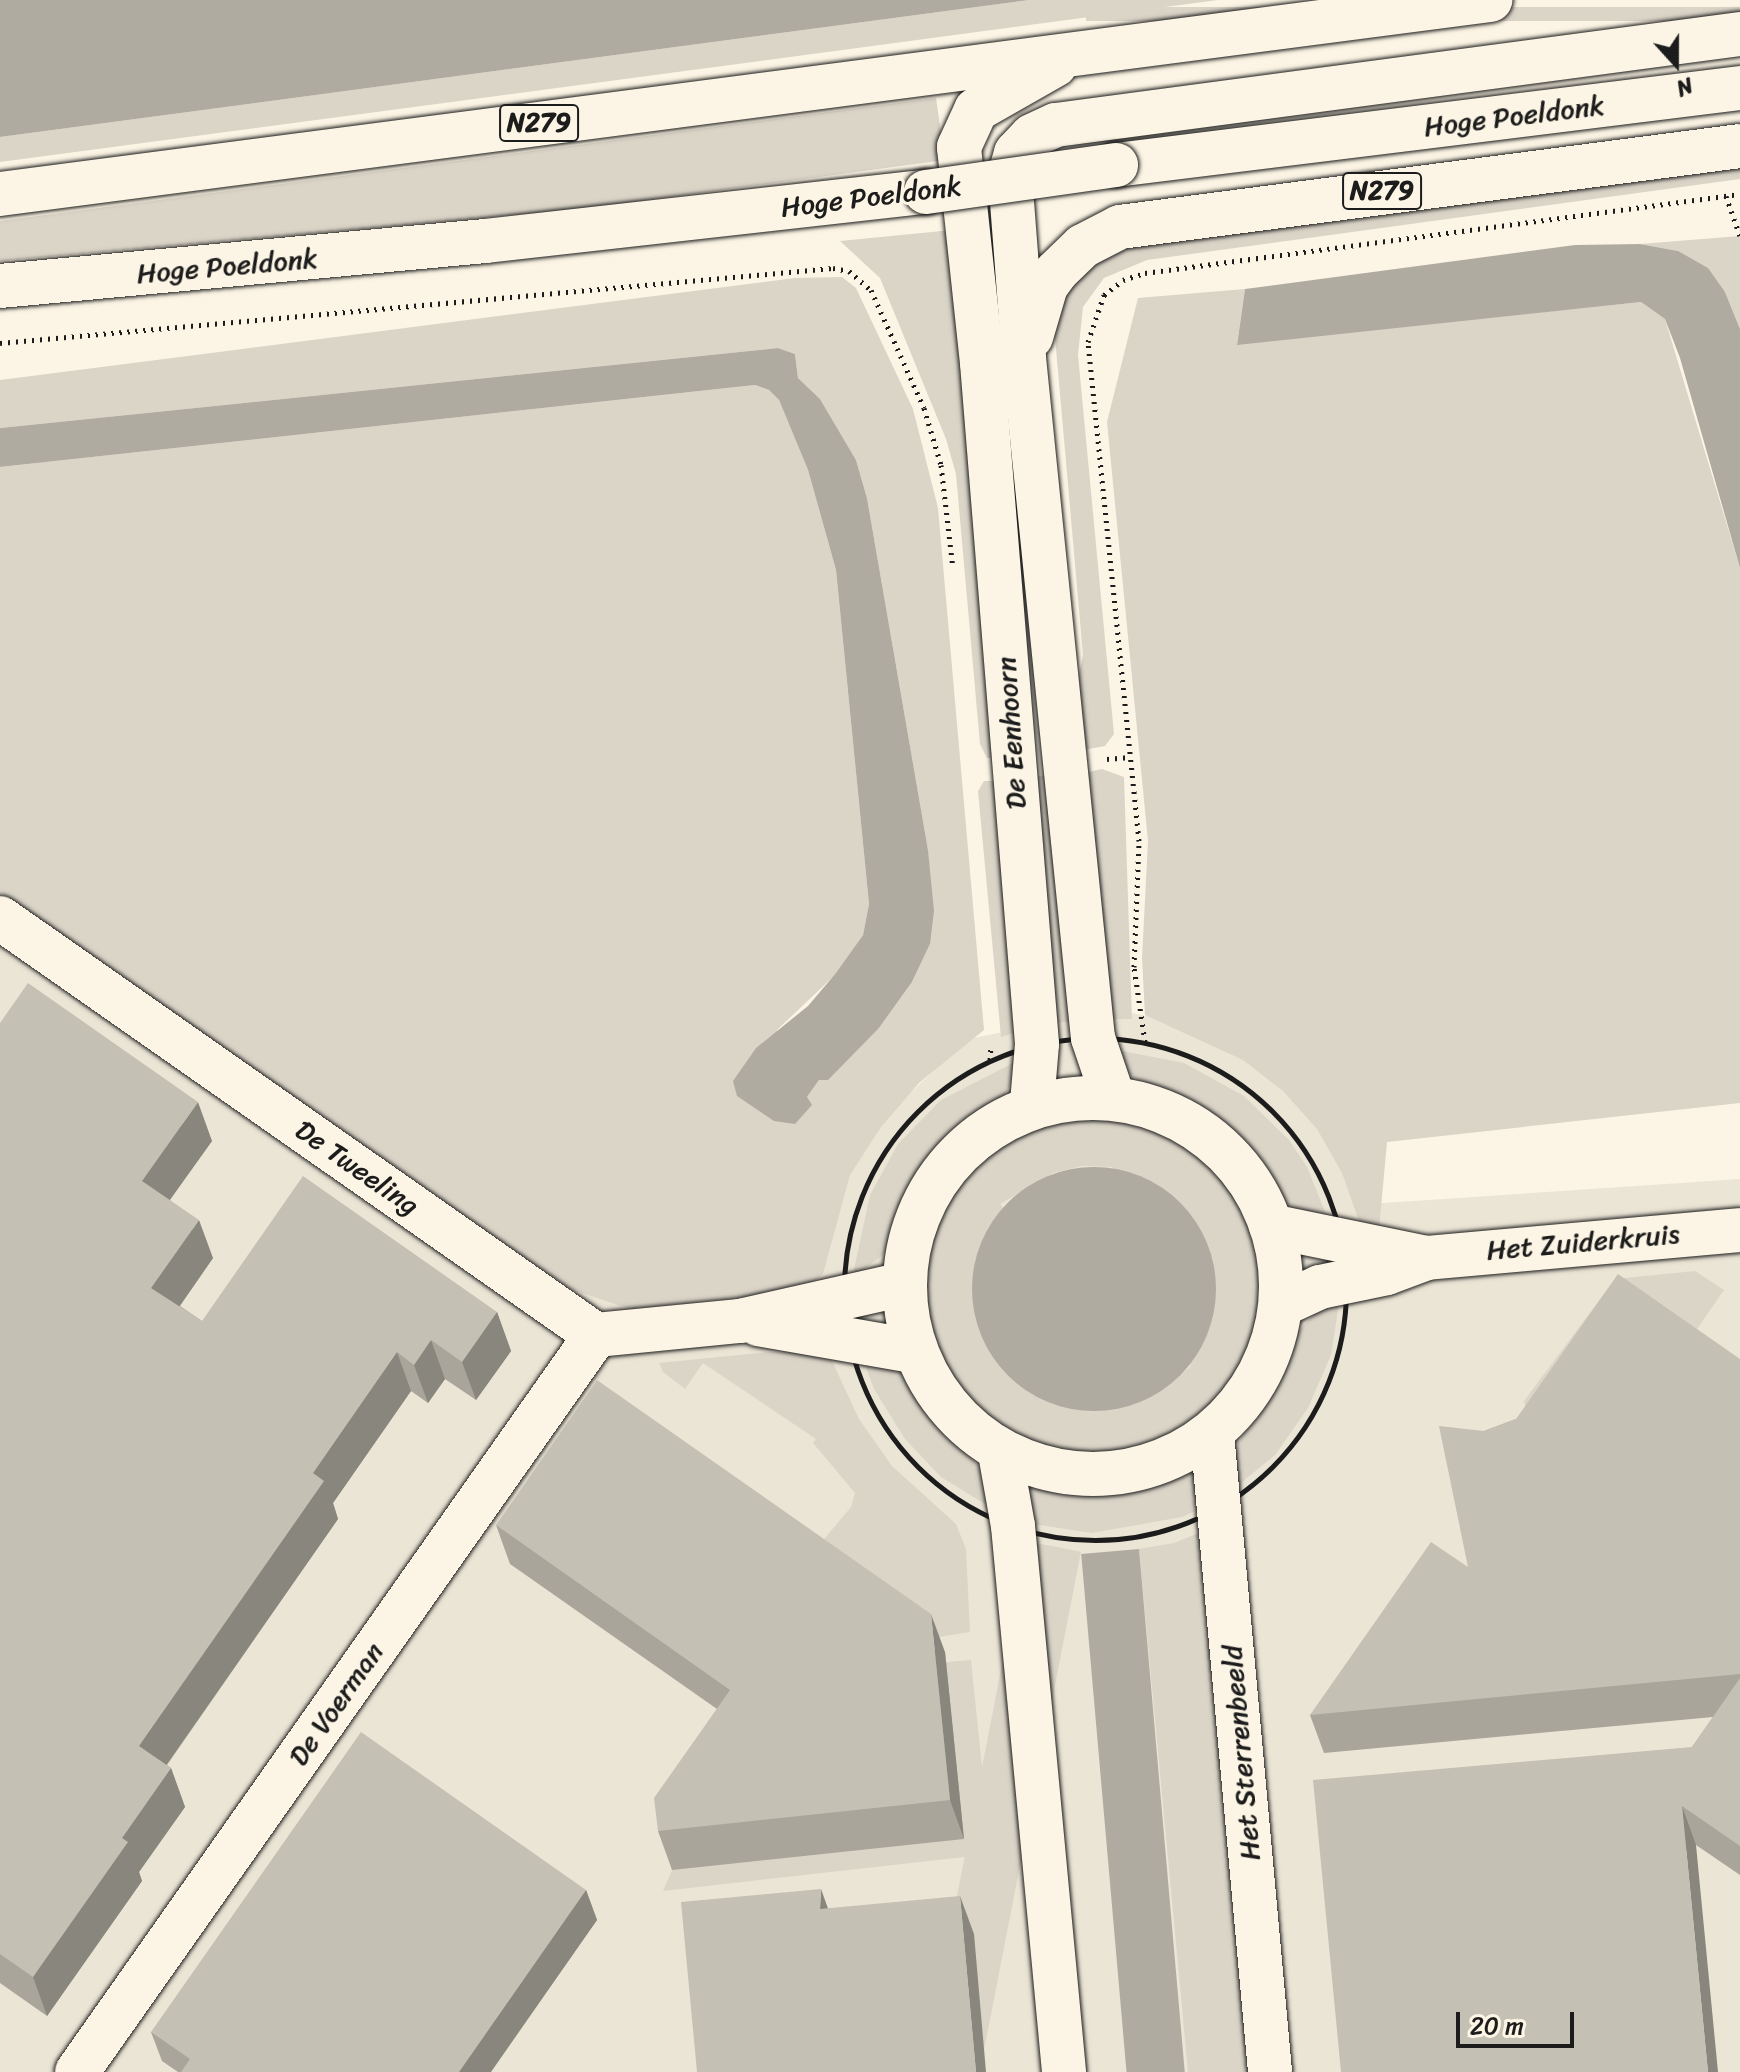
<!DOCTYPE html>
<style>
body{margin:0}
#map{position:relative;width:1740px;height:2072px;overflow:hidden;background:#fcf5e5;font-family:Sriracha,sans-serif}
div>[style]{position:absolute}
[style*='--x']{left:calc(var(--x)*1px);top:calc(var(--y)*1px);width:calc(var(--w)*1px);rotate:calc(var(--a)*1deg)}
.built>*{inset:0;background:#ebe5d6}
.green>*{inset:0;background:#dbd5c8;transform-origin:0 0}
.water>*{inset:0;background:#b0aba1;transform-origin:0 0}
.round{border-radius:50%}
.path>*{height:5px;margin-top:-2.5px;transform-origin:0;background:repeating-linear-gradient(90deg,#1c1c1c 0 2px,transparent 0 8px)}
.path>.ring{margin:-2.5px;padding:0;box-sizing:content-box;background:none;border:5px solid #1c1c1c;border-radius:50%}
.roads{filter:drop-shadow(0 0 2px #1c1c1c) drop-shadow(0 0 2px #1c1c1c)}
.minor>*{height:44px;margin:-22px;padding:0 22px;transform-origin:22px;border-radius:22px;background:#fcf5e5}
.minor>.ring{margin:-22px;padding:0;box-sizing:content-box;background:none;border:44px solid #fcf5e5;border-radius:50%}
.highway>*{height:44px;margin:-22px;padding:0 22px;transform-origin:22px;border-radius:22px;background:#fcf5e5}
.bridges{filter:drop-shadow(0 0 2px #1c1c1c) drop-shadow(0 0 2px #1c1c1c)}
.highway-bridge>*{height:44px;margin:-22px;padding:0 22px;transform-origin:22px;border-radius:22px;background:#fcf5e5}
.wall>*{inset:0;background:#a9a59a}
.shaded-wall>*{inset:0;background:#89867d}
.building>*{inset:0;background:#c4c0b3}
span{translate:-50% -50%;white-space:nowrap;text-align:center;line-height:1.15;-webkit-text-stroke:6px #fcf5e5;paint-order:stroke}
.shield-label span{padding:2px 6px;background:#fcf5e5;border:2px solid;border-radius:6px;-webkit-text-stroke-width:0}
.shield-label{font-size:26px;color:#1c1c1c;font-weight:700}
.street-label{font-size:28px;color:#1c1c1c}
.north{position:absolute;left:1636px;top:24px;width:80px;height:80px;-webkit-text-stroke:6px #fcf5e5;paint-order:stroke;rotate:159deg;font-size:22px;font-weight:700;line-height:32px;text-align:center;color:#1c1c1c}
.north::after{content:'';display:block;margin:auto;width:28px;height:36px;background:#1c1c1c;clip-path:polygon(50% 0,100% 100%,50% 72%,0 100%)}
.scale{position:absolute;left:1456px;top:2012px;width:118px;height:36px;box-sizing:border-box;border:4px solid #1c1c1c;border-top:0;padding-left:10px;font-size:24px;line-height:28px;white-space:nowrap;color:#1c1c1c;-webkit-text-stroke:6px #fcf5e5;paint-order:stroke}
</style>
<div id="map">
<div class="built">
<div style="clip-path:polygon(0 862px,734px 1257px,968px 1039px,1116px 1010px,1214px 1029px,1317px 1110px,1369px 1204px,1740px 1179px,1740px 2072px,0 2072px)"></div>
</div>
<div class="green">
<div style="clip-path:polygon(1029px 0,1218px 0,0 162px,0 137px)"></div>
<div style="left:1740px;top:7px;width:14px;height:654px;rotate:90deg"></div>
<div style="clip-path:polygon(936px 98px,945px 160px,581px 209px,0 261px,0 221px)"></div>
<div style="clip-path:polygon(1740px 159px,1740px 179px,1147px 260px,1104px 278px,1083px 307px,1078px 355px,1114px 734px,1105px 746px,1072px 752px,1073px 704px,1083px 655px,1054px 326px,1065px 294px,1085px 269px,1112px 252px,1158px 237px)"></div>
<div style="clip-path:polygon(952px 230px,1002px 758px,987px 758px,980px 744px,956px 474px,946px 439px,880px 278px,840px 241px)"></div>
<div style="clip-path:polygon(1740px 236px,1740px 329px,1725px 292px,1678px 251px,1640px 244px)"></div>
<div style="clip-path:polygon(842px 277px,856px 288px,913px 409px,938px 508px,984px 1030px,919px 1083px,881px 1127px,850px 1175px,823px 1274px,803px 1291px,630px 1309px,558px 1285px,0 892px,0 467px,755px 385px,769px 390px,779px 400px,808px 470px,836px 570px,869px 904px,863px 935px,836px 974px,777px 1030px,807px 1097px,819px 1080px,879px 1028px,912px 982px,930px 944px,928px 850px,867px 498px,856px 460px,820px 399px,798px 378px,795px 354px,778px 348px,0 428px,0 380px,795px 278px)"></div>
<div style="clip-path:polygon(1245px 289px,1237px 344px,1641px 302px,1665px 319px,1740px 568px,1740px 1103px,1387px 1142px,1379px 1230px,1359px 1221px,1342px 1173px,1317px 1129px,1283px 1091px,1243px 1060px,1145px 1015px,1142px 958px,1148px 841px,1107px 422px,1138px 298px)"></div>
<div style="clip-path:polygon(1102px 769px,1124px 777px,1132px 1019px,1102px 1019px,1084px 773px)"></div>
<div style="left:1054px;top:775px;width:247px;height:30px;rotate:85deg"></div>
<div style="clip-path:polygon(984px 781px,1000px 781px,1027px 1029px,1001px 1037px,978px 791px)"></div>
<div style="clip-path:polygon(1112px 1049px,1184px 1063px,1244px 1096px,1289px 1140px,1307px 1167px,1332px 1229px,1284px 1202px,1267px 1176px,1224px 1131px,1145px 1085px,1128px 1073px)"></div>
<div style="clip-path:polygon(1023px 1058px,1002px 1101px,933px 1163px,885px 1253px,852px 1279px,870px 1195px,898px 1144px,941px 1100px)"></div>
<div style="clip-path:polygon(evenodd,1106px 1117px,1168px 1133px,1221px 1171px,1255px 1225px,1264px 1257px,1265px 1321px,1241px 1381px,1197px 1428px,1139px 1456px,1075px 1461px,1016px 1442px,966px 1405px,934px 1351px,922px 1290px,933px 1229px,965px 1176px,988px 1154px,1042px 1125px,1106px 1117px,1082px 1166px,1112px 1167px,1191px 1366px,1150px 1398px,1000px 1204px,1053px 1173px,1082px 1166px)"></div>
<div style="clip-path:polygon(1695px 1271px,1724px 1290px,1690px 1339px,1533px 1433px,1524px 1401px,1615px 1279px)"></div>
<div style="clip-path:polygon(1340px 1297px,1331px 1355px,1308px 1408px,1275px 1455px,1230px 1492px,1238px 1443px,1274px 1391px,1296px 1334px,1323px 1305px)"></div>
<div style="clip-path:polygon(859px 1349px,889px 1362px,908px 1378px,987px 1478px,998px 1512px,941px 1477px,905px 1439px,874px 1389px)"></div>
<div style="clip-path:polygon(769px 1352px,811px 1352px,832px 1361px,859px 1419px,892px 1466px,956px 1524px,966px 1549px,970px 1632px,926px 1639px,809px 1557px,851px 1507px,855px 1493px,813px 1443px,816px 1439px,703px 1363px,685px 1389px,663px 1372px,659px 1363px)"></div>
<div style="clip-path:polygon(1204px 1465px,1208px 1505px,1182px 1517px,1092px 1533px,1026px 1523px,1022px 1480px,1072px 1494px,1122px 1494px)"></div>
<div style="clip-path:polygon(1211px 1528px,1253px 2072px,1188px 2072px,1139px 1549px,1174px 1543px)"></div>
<div style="left:1026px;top:1541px;width:56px;height:533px;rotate:11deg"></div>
<div style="clip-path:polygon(971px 1660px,991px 1854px,663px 1891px,672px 1870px,946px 1662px)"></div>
</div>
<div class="water">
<div style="clip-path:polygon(0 0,1029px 0,0 137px)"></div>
<div style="clip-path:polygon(1640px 244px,1678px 251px,1708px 268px,1725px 292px,1740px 329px,1740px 568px,1680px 358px,1665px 319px,1641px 302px,1237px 345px,1245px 289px,1575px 245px)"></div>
<div style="clip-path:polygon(778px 348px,795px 354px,798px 378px,820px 399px,856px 460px,867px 498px,928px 850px,934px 911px,930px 944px,912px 982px,879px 1028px,828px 1080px,819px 1080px,807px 1097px,812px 1105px,795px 1124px,774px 1121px,737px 1096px,733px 1081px,756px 1048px,808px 1006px,836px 973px,863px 935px,869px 904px,836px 570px,808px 470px,779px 400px,769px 390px,755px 385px,0 467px,0 428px)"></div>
<div class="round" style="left:972px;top:1167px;width:244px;height:244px"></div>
<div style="left:1139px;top:1549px;width:525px;height:58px;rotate:85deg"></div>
</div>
<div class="path">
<div style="--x:1726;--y:196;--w:42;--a:70.7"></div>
<div style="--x:0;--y:343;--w:836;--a:-5.14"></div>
<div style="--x:833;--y:268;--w:16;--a:11"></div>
<div style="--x:849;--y:271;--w:29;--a:41"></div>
<div style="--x:871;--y:290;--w:129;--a:65.8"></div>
<div style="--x:924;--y:408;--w:59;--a:73.4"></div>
<div style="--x:941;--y:465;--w:104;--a:83.4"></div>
<div style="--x:1107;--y:759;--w:23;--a:-5"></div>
<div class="ring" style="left:844px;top:1038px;width:497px;height:497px"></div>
<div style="--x:1145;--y:1042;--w:76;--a:-98.3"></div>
<div style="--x:1134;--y:967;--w:126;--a:-87.7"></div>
<div style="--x:1139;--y:841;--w:502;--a:-95.84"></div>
<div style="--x:1088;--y:342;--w:50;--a:-71.2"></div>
<div style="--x:1104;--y:295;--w:24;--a:-38"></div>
<div style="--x:1123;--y:280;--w:23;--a:-18"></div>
<div style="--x:1145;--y:273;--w:600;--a:-7.56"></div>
<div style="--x:990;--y:1060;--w:15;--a:-86"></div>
</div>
<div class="roads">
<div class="minor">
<div style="--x:1024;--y:358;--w:683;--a:84.21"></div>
<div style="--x:1093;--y:1038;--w:59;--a:71.3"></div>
<div style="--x:982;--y:363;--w:683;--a:85.38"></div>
<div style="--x:1037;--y:1044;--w:60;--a:94.8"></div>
<div style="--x:0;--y:918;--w:727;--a:34.98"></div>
<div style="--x:596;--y:1335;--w:145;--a:-5.6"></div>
<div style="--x:740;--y:1321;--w:168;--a:-12.7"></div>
<div class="ring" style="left:905px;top:1098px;width:332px;height:332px"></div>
<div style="--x:1271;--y:1226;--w:159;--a:11.6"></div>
<div style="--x:1281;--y:1305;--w:43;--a:-24.8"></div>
<div style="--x:1320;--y:1287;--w:68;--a:-11.8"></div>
<div style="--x:1387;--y:1273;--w:43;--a:-20.6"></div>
<div style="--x:1427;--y:1258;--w:314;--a:-5.1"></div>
<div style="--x:758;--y:1324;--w:157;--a:9.9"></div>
<div style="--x:1212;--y:1433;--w:642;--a:84.81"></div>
<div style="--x:1000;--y:1453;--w:74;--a:79.9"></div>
<div style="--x:1013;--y:1526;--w:548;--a:84.66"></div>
<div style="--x:77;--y:2072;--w:901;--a:-54.85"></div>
</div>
<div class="highway">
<div style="--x:1116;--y:165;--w:629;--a:-7.03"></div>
<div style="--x:0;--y:194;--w:1503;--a:-7.42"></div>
<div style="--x:0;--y:286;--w:488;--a:-5.3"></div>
<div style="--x:486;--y:241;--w:443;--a:-6.4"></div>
<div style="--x:1031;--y:337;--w:53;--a:-73.6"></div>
<div style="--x:1046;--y:286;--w:17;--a:-54"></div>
<div style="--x:1056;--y:272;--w:37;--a:-44"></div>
<div style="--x:1083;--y:246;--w:42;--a:-27.2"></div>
<div style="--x:1120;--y:227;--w:625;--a:-7.44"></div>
<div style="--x:1024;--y:358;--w:185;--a:-94.4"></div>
<div style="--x:1010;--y:174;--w:22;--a:-74"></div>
<div style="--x:1016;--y:153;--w:23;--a:-47"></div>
<div style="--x:1032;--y:136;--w:26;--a:-25"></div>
<div style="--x:1056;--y:125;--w:690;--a:-7.58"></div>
<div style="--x:982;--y:363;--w:217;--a:-96.1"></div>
<div style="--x:959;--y:147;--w:41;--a:-65.3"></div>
<div style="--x:976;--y:110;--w:91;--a:-29.7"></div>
</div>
</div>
<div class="bridges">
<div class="highway-bridge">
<div style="--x:926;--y:192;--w:192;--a:-8.1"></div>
</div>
</div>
<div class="wall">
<div style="clip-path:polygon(0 1023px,212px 1141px,170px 1200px,213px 1258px,180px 1306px,202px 1321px,497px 1312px,511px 1351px,476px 1400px,445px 1379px,428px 1403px,411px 1391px,333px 1503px,338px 1519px,167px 1765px,171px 1768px,185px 1807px,139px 1872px,142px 1881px,47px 2016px,0 1983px)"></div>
<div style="clip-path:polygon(1740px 1359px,1740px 1875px,1696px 1845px,1341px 2072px,1692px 1747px,1713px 1717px,1324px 1753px,1310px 1715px,1468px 1567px,1484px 1431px,1516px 1419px)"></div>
<div style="clip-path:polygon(496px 1525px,945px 1652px,964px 1839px,672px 1870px,658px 1831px,717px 1709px,510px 1564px)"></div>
<div style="clip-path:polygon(586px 1890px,597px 1920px,490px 2072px,178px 2072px,162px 2061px,151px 2032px)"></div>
</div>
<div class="shaded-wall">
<div style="clip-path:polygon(198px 1102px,212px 1141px,156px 1219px,142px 1181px)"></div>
<div style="clip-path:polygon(199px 1220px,213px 1258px,165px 1327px,151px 1288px)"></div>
<div style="clip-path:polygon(497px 1312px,511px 1351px,476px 1400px,462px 1362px)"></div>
<div style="clip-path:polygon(431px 1340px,445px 1379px,428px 1403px,414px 1365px)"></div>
<div style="clip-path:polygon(397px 1352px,411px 1391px,333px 1503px,338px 1519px,153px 1784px,139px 1746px,313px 1473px)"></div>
<div style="clip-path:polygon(931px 1614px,945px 1652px,964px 1839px,950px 1800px)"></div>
<div style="clip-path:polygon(171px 1768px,185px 1807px,139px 1872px,142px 1881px,47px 2016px,33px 1977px,122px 1838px)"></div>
<div style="clip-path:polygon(1682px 1806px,1696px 1845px,1718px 2072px,1708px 2072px)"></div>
<div style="clip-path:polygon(821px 1889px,835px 1928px,820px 1909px)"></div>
<div style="clip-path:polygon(586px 1890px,597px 1920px,491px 2072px,459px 2072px)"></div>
<div style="clip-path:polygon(960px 1896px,974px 1934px,986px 2072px,976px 2072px)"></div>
</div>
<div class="building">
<div style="clip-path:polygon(28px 983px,198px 1102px,142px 1181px,199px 1220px,151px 1288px,202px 1321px,303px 1176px,497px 1312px,462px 1362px,431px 1340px,414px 1365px,397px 1352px,313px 1473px,324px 1481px,139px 1746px,171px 1768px,122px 1838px,128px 1842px,33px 1977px,0 1954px,0 1023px)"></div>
<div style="clip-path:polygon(1618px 1274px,1740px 1359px,1740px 1674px,1310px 1715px,1431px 1542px,1468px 1567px,1439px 1426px,1484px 1431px,1516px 1419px)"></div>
<div style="clip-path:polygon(597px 1380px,931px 1614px,950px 1800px,658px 1831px,654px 1798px,730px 1690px,496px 1525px)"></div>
<div style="clip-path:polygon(1740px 1678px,1740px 1846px,1682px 1806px,1708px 2072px,1341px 2072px,1313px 1780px,1692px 1747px)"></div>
<div style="clip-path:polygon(361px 1732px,586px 1890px,459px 2072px,181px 2072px,190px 2059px,151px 2032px)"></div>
<div style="clip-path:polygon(821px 1889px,820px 1909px,960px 1896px,976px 2072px,697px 2072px,681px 1902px)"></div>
</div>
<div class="shield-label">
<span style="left:539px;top:123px">N279</span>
<span style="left:1382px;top:191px">N279</span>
</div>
<div class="street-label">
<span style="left:1514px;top:116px;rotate:-7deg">Hoge Poeldonk</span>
<span style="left:871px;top:197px;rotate:-7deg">Hoge Poeldonk</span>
<span style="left:227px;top:266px;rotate:-5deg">Hoge Poeldonk</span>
<span style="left:1011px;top:733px;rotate:-94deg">De Eenhoorn</span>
<span style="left:357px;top:1168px;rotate:35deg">De Tweeling</span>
<span style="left:1583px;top:1242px;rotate:-5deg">Het Zuiderkruis</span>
<span style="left:336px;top:1704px;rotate:-55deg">De Voerman</span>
<span style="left:1241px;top:1753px;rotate:-95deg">Het Sterrenbeeld</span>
</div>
<div class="north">N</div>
<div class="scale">20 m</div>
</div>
